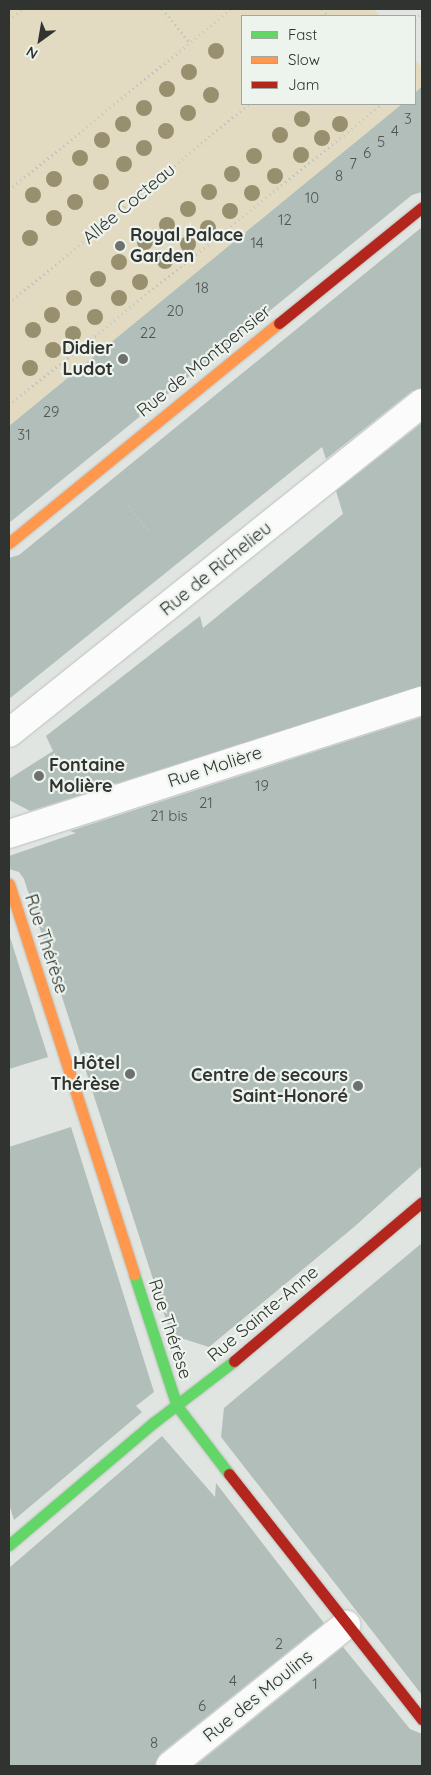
<!DOCTYPE html>
<meta charset="utf-8">
<style>
body{margin:0}
#map{position:relative;width:431px;height:1775px;overflow:hidden;background:#e0e5e1;font-family:Quicksand,sans-serif}
div>[style]{position:absolute}
[style*='--x']{left:calc(var(--x)*1px);top:calc(var(--y)*1px);width:calc(var(--w)*1px);rotate:calc(var(--a)*1deg)}
.green>*{inset:0;background:#e3dbc1}
.building>*{inset:0;background:#b1beba}
.path>*{height:3px;margin-top:-1.5px;transform-origin:0;background:repeating-linear-gradient(90deg,#c1c3c1 0 1px,transparent 0 5px)}
.roads{filter:drop-shadow(0 0 1px #bec1be) drop-shadow(0 0 1px #bec1be)}
.street>*{height:28px;margin:-14px;padding:0 14px;transform-origin:14px;border-radius:14px;background:#fafbfa}
.fast>*{height:11px;margin:-5.5px;padding:0 5.5px;transform-origin:5.5px;border-radius:5.5px;background:#63d668}
.slow>*{height:11px;margin:-5.5px;padding:0 5.5px;transform-origin:5.5px;border-radius:5.5px;background:#ff974d}
.jam>*{height:11px;margin:-5.5px;padding:0 5.5px;transform-origin:5.5px;border-radius:5.5px;background:#b3261e}
.trees>*{width:16px;height:16px;margin:-8px;border-radius:50%;background:#978f6e}
.dots>*{width:14px;height:14px;translate:-50% -50%;box-sizing:border-box;border:2px solid #edf3ed;border-radius:50%}
span{translate:-50% -50%;white-space:nowrap;text-align:center;line-height:1.15;-webkit-text-stroke:4.5px #edf3ed;paint-order:stroke}
.number-label{font-size:15px;color:#515653}
.number-label span{-webkit-text-stroke-width:0}
.street-label{font-size:18px;color:#313331}
.poi-label{font-size:18px;color:#313331;font-weight:700}
.left{translate:0 -50%;text-align:left}
.right{translate:-100% -50%;text-align:right}
.frame{position:absolute;inset:0;border:10px solid #313331;pointer-events:none}
.legend{position:absolute;left:241px;top:15px;width:175px;height:90px;box-sizing:border-box;background:#edf3ed;border:1px solid #a2a6a2;margin:0;padding:6px 9px;list-style:none;font-size:15px;color:#313331}
.legend li{display:flex;align-items:center;gap:10px;height:25px}
.legend b{width:25px;border:1px solid #a2a6a2}
.north{position:absolute;left:15px;top:15px;width:50px;height:50px;-webkit-text-stroke:4px #edf3ed;paint-order:stroke;rotate:212deg;font-size:14px;font-weight:700;line-height:20px;text-align:center;color:#313331}
.north::after{content:'';display:block;margin:auto;width:18px;height:22px;background:#313331;clip-path:polygon(50% 0,100% 100%,50% 72%,0 100%)}
</style>
<div id="map">
<div class="green">
<div style="clip-path:polygon(9px 9px,374px 9px,380px 16px,242px 16px,242px 104px,402px 104px,9px 426px)"></div>
<div style="clip-path:polygon(415px 59px,422px 68px,422px 87px,415px 93px)"></div>
</div>
<div class="building">
<div style="clip-path:polygon(422px 86px,422px 192px,412px 195px,9px 523px,9px 426px,402px 104px,415px 104px,415px 93px)"></div>
<div style="clip-path:polygon(422px 227px,422px 388px,412px 391px,326px 459px,322px 447px,9px 699px,9px 558px,19px 555px)"></div>
<div style="clip-path:polygon(422px 423px,422px 686px,30px 811px,9px 800px,9px 779px,53px 751px,46px 736px,200px 616px,203px 628px,343px 514px,336px 491px)"></div>
<div style="clip-path:polygon(422px 717px,422px 1166px,354px 1227px,209px 1347px,171px 1335px,24px 879px,19px 872px,9px 869px,9px 856px,76px 833px,70px 831px)"></div>
<div style="clip-path:polygon(9px 934px,48px 1057px,9px 1069px)"></div>
<div style="clip-path:polygon(71px 1127px,154px 1392px,136px 1406px,142px 1412px,14px 1520px,9px 1504px,9px 1147px)"></div>
<div style="clip-path:polygon(422px 1243px,422px 1695px,221px 1437px,224px 1408px)"></div>
<div style="clip-path:polygon(162px 1436px,215px 1497px,216px 1483px,324px 1623px,160px 1754px,155px 1766px,9px 1766px,9px 1568px)"></div>
<div style="clip-path:polygon(343px 1647px,410px 1729px,422px 1734px,422px 1766px,195px 1766px)"></div>
</div>
<div class="path">
<div style="--x:162;--y:9;--w:44;--a:50.5"></div>
<div style="--x:322;--y:9;--w:9;--a:49"></div>
<div style="--x:415;--y:19;--w:9;--a:-41"></div>
<div style="--x:9;--y:20;--w:18;--a:-38"></div>
<div style="--x:9;--y:190;--w:286;--a:-39.2"></div>
<div style="--x:9;--y:303;--w:312;--a:-39.7"></div>
<div style="--x:9;--y:405;--w:479;--a:-38.9"></div>
<div style="--x:128;--y:506;--w:32;--a:51"></div>
</div>
<div class="roads">
<div class="street">
<div style="--x:9;--y:733;--w:529;--a:-38.63"></div>
<div style="--x:9;--y:834;--w:434;--a:-17.9"></div>
<div style="--x:170;--y:1766;--w:226;--a:-38.7"></div>
</div>
<div class="fast">
<div style="--x:134;--y:1274;--w:139;--a:72"></div>
<div style="--x:177;--y:1406;--w:86;--a:52.6"></div>
<div style="--x:9;--y:1545;--w:189;--a:-40.3"></div>
<div style="--x:153;--y:1423;--w:102;--a:-37.4"></div>
</div>
<div class="slow">
<div style="--x:9;--y:543;--w:348;--a:-39.2"></div>
<div style="--x:9;--y:884;--w:410;--a:72.2"></div>
</div>
<div class="jam">
<div style="--x:279;--y:323;--w:184;--a:-39"></div>
<div style="--x:234;--y:1361;--w:246;--a:-40.2"></div>
<div style="--x:229;--y:1474;--w:312;--a:51.8"></div>
</div>
</div>
<div class="trees">
<div style="left:216px;top:51px"></div>
<div style="left:189px;top:72px"></div>
<div style="left:167px;top:89px"></div>
<div style="left:211px;top:95px"></div>
<div style="left:144px;top:108px"></div>
<div style="left:188px;top:113px"></div>
<div style="left:302px;top:119px"></div>
<div style="left:123px;top:124px"></div>
<div style="left:340px;top:124px"></div>
<div style="left:166px;top:131px"></div>
<div style="left:280px;top:135px"></div>
<div style="left:322px;top:138px"></div>
<div style="left:102px;top:140px"></div>
<div style="left:144px;top:148px"></div>
<div style="left:301px;top:155px"></div>
<div style="left:254px;top:156px"></div>
<div style="left:80px;top:158px"></div>
<div style="left:124px;top:164px"></div>
<div style="left:232px;top:174px"></div>
<div style="left:275px;top:176px"></div>
<div style="left:54px;top:179px"></div>
<div style="left:101px;top:182px"></div>
<div style="left:209px;top:192px"></div>
<div style="left:252px;top:193px"></div>
<div style="left:33px;top:195px"></div>
<div style="left:75px;top:202px"></div>
<div style="left:188px;top:209px"></div>
<div style="left:230px;top:211px"></div>
<div style="left:54px;top:218px"></div>
<div style="left:167px;top:225px"></div>
<div style="left:208px;top:228px"></div>
<div style="left:30px;top:238px"></div>
<div style="left:145px;top:242px"></div>
<div style="left:188px;top:244px"></div>
<div style="left:165px;top:261px"></div>
<div style="left:119px;top:262px"></div>
<div style="left:98px;top:279px"></div>
<div style="left:140px;top:282px"></div>
<div style="left:74px;top:298px"></div>
<div style="left:119px;top:298px"></div>
<div style="left:52px;top:315px"></div>
<div style="left:95px;top:317px"></div>
<div style="left:33px;top:330px"></div>
<div style="left:73px;top:334px"></div>
<div style="left:53px;top:350px"></div>
<div style="left:30px;top:368px"></div>
</div>
<div class="dots">
<div style="left:120px;top:246px;background:#6e716f"></div>
<div style="left:123px;top:359px;background:#6e716f"></div>
<div style="left:39px;top:776px;background:#6e716f"></div>
<div style="left:130px;top:1074px;background:#6e716f"></div>
<div style="left:358px;top:1086px;background:#6e716f"></div>
</div>
<div class="number-label">
<span style="left:408px;top:119px">3</span>
<span style="left:395px;top:131px">4</span>
<span style="left:381px;top:142px">5</span>
<span style="left:367px;top:153px">6</span>
<span style="left:353px;top:164px">7</span>
<span style="left:339px;top:176px">8</span>
<span style="left:312px;top:198px">10</span>
<span style="left:285px;top:220px">12</span>
<span style="left:257px;top:243px">14</span>
<span style="left:202px;top:288px">18</span>
<span style="left:175px;top:311px">20</span>
<span style="left:148px;top:333px">22</span>
<span style="left:51px;top:412px">29</span>
<span style="left:24px;top:435px">31</span>
<span style="left:262px;top:786px">19</span>
<span style="left:206px;top:803px">21</span>
<span style="left:169px;top:816px">21 bis</span>
<span style="left:279px;top:1644px">2</span>
<span style="left:233px;top:1681px">4</span>
<span style="left:315px;top:1684px">1</span>
<span style="left:202px;top:1706px">6</span>
<span style="left:154px;top:1743px">8</span>
</div>
<div class="street-label">
<span style="left:129px;top:204px;rotate:-40deg">Allée Cocteau</span>
<span style="left:204px;top:361px;rotate:-39deg">Rue de Montpensier</span>
<span style="left:216px;top:569px;rotate:-39deg">Rue de Richelieu</span>
<span style="left:215px;top:767px;rotate:-18deg">Rue Molière</span>
<span style="left:46px;top:944px;rotate:72deg">Rue Thérèse</span>
<span style="left:263px;top:1314px;rotate:-40deg">Rue Sainte-Anne</span>
<span style="left:170px;top:1329px;rotate:72deg">Rue Thérèse</span>
<span style="left:258px;top:1696px;rotate:-39deg">Rue des Moulins</span>
</div>
<div class="poi-label">
<span class="left" style="left:130px;top:246px">Royal Palace<br>Garden</span>
<span class="right" style="left:113px;top:359px">Didier<br>Ludot</span>
<span class="left" style="left:49px;top:776px">Fontaine<br>Molière</span>
<span class="right" style="left:120px;top:1074px">Hôtel<br>Thérèse</span>
<span class="right" style="left:348px;top:1086px">Centre de secours<br>Saint-Honoré</span>
</div>
<div class="frame"></div>
<ul class="legend">
<li><b style="height:6px;background:#63d668"></b>Fast</li>
<li><b style="height:6px;background:#ff974d"></b>Slow</li>
<li><b style="height:6px;background:#b3261e"></b>Jam</li>
</ul>
<div class="north">N</div>
</div>
